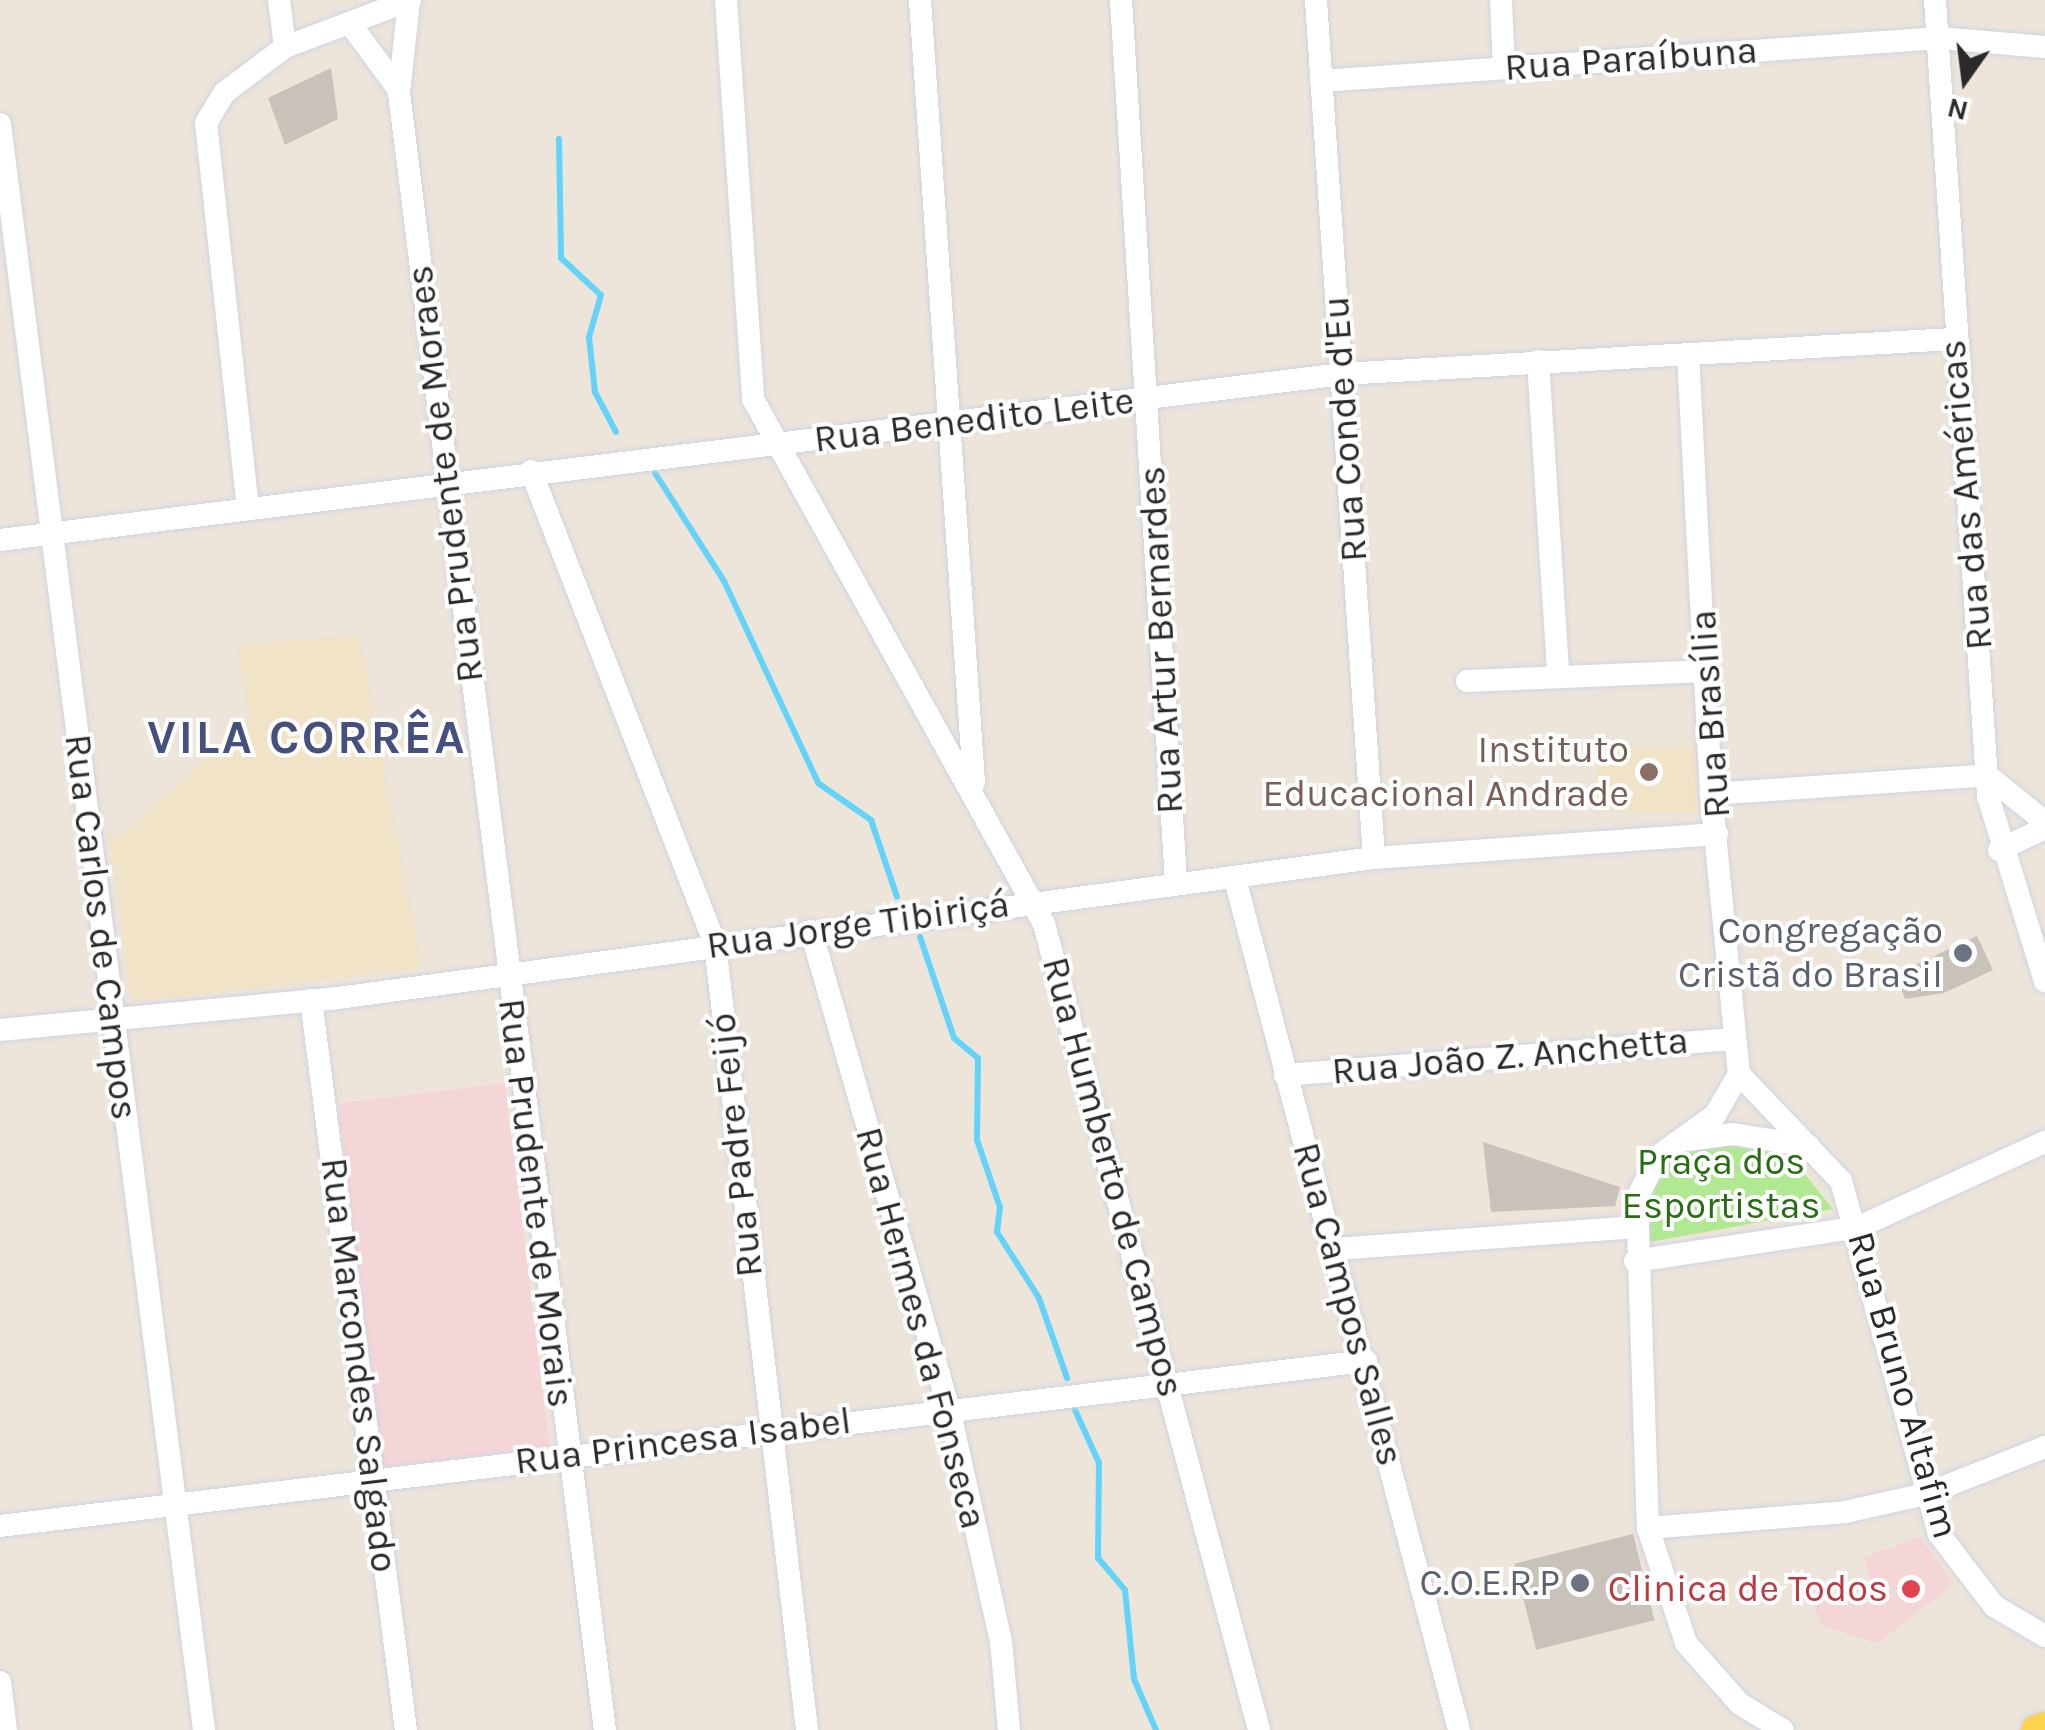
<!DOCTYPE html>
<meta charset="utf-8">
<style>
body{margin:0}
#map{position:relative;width:2045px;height:1730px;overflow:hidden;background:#ede5da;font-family:Karla,sans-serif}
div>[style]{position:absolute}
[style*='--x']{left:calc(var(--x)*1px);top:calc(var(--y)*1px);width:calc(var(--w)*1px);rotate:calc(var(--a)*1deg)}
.education>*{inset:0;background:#f1e3c8;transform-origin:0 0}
.medical>*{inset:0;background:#f5d6d8;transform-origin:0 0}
.green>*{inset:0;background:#b0e991}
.stream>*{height:6px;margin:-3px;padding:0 3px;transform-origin:3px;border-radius:3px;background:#63d3f9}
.building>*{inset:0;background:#c8c2ba;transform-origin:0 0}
.path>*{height:4px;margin-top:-2px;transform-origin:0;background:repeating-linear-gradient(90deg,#c8c8c8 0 8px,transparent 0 13px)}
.roads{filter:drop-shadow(0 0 2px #cfd3e4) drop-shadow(0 0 2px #cfd3e4)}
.minor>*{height:22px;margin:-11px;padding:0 11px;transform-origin:11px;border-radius:11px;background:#fff}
.major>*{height:30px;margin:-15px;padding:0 15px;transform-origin:15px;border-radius:15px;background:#fdd34f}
.dots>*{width:28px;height:28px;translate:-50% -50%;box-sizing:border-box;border:5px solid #fff;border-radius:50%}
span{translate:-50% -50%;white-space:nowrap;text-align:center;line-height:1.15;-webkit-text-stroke:8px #fff;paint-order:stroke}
.street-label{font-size:38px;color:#2a2a2a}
.education-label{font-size:38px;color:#785e54}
.right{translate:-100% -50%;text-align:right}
.worship-label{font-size:38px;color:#5b616d}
.park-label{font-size:38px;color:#276d13}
.health-label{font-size:38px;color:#be3a42}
.district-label{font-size:48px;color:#46507e;font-weight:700;letter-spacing:2.5px}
.north{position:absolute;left:1915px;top:30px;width:100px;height:100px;-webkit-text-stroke:8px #fff;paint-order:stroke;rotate:194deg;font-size:28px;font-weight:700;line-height:40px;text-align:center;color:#2a2a2a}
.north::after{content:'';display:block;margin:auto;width:35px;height:45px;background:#2a2a2a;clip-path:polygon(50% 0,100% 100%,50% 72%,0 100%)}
</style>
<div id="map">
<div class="education">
<div style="clip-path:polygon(359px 636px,422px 968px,132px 1002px,108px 829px,116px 840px,250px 720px,237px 644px)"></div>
<div style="left:1699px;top:747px;width:65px;height:102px;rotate:90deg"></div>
</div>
<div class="medical">
<div style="left:505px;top:1083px;width:366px;height:168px;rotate:83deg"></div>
<div style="clip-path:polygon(1920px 1537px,1954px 1584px,1878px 1643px,1821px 1626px,1813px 1603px,1875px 1594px,1864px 1557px)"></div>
</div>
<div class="green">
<div style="clip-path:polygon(1707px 1141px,1790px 1156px,1833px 1209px,1649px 1242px,1650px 1190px,1667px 1164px)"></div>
</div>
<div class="stream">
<div style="--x:559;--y:139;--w:119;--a:89"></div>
<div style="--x:561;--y:258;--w:54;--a:42.8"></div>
<div style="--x:601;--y:295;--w:44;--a:105.9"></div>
<div style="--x:589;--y:337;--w:55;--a:83.8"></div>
<div style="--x:595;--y:392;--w:45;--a:62.3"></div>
<div style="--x:655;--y:473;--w:128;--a:57.4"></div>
<div style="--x:724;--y:581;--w:223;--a:65"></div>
<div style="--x:818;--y:783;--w:65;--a:34.9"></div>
<div style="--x:871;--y:820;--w:81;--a:71.3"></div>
<div style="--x:920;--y:937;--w:107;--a:71.4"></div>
<div style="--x:954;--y:1038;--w:31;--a:40"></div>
<div style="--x:978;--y:1058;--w:82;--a:90.7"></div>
<div style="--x:977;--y:1140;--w:71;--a:71.1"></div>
<div style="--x:1000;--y:1207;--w:25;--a:97"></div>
<div style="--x:997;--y:1232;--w:78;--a:57.5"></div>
<div style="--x:1039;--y:1298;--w:85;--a:70.7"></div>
<div style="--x:1075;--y:1410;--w:58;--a:65.6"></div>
<div style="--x:1099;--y:1463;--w:95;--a:90.6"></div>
<div style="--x:1098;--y:1558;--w:42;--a:49.8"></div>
<div style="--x:1125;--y:1590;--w:89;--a:84.2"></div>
<div style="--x:1134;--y:1679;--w:56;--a:66.7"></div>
</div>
<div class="building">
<div style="clip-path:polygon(331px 68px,338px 119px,285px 145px,268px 98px)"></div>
<div style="clip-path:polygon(1977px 936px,1993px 970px,1944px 993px,1905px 999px,1896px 974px)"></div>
<div style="clip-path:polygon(1483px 1142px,1620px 1187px,1615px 1206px,1491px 1212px)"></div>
<div style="left:1633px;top:1534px;width:89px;height:122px;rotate:76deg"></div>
</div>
<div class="path">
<div style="--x:1671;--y:1173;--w:110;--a:-4.7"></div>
</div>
<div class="roads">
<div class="minor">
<div style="--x:279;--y:0;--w:47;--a:82.7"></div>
<div style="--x:726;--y:0;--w:400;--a:86.1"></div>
<div style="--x:753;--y:399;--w:600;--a:61"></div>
<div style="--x:1044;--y:924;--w:834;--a:75.06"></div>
<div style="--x:920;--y:0;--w:784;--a:86.05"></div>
<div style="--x:1121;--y:0;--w:884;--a:86.43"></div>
<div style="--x:1316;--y:0;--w:860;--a:86.13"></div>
<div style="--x:1501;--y:0;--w:68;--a:87.5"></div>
<div style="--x:1935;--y:0;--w:798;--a:86.19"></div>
<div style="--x:1988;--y:796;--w:194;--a:72.9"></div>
<div style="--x:409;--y:1;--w:93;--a:96.2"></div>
<div style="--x:399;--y:93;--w:1650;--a:82.83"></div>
<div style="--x:351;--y:25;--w:76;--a:53.6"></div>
<div style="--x:1321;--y:81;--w:620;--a:-3.97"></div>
<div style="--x:1940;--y:38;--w:105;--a:4.9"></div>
<div style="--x:0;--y:124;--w:1619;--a:82.76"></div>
<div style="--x:1688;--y:354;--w:441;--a:87"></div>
<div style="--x:1711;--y:794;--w:281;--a:84.3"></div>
<div style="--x:1739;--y:1074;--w:148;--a:46.4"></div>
<div style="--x:1841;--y:1181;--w:366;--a:74.5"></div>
<div style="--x:1939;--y:1534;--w:91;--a:52.6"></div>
<div style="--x:1994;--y:1606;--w:59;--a:30.5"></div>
<div style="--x:1538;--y:361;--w:313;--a:86.3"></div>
<div style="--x:531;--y:471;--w:508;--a:68.74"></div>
<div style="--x:715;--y:944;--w:791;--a:83.32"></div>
<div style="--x:248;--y:509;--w:388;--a:-96.2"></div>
<div style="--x:206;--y:123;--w:35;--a:-59"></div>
<div style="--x:224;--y:93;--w:76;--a:-37"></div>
<div style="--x:285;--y:47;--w:134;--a:-20.6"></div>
<div style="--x:0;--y:540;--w:1352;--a:-7.05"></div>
<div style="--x:1342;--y:374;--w:611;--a:-3.28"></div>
<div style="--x:1467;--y:681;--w:240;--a:-2.4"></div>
<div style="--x:1711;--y:794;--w:277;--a:-3.9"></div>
<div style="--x:1987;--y:775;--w:75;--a:39"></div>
<div style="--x:1999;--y:850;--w:51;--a:-25.6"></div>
<div style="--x:1235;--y:879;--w:880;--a:75.25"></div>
<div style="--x:811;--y:931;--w:498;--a:73.9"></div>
<div style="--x:949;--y:1409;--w:238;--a:77.4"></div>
<div style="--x:1001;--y:1641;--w:89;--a:84.9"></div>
<div style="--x:311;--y:1000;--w:736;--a:82.59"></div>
<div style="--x:0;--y:1030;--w:340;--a:-5.4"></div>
<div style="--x:338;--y:998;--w:1045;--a:-7.7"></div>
<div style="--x:1374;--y:858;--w:344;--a:-4"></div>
<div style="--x:1739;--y:1074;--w:48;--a:120.3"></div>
<div style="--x:1715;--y:1115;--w:70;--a:144.3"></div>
<div style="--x:1658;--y:1156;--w:47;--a:116.6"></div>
<div style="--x:1637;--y:1198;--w:330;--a:88.1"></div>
<div style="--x:1648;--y:1528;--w:121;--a:71.7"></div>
<div style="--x:1686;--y:1643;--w:81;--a:48.5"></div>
<div style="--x:1740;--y:1704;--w:50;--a:31.2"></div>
<div style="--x:1285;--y:1075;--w:451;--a:-4.6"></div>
<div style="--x:1687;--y:1140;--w:46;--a:-7.4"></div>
<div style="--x:1733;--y:1134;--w:77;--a:9"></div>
<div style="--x:1336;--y:1249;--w:298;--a:-4.2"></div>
<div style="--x:1635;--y:1261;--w:227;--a:-8.6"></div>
<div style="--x:1859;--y:1227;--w:205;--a:-24.6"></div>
<div style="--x:0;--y:1526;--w:1376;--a:-6.89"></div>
<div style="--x:1648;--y:1528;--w:198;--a:-4.6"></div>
<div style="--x:1845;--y:1512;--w:83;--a:-12.5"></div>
<div style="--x:1926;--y:1494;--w:128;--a:-21.6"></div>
<div style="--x:0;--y:1682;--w:48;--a:82.9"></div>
</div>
<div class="major">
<div style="--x:2036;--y:1730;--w:9;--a:-18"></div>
</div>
</div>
<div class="dots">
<div style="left:1649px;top:772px;background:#8d6e63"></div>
<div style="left:1963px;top:953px;background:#6b7280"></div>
<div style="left:1580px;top:1583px;background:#6b7280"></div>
<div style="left:1911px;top:1589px;background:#e0444e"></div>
</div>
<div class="street-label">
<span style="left:1631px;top:59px;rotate:-4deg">Rua Paraíbuna</span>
<span style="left:974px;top:420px;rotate:-7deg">Rua Benedito Leite</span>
<span style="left:1345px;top:429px;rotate:-94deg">Rua Conde d'Eu</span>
<span style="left:445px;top:474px;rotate:-97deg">Rua Prudente de Moraes</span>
<span style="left:1966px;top:495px;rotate:-95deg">Rua das Américas</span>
<span style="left:1161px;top:640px;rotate:-93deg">Rua Artur Bernardes</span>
<span style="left:1710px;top:714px;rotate:-94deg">Rua Brasília</span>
<span style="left:858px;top:925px;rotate:-8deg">Rua Jorge Tibiriçá</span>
<span style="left:101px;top:927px;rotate:83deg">Rua Carlos de Campos</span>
<span style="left:1510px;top:1056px;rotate:-5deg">Rua João Z. Anchetta</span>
<span style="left:736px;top:1145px;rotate:-96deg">Rua Padre Feijó</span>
<span style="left:1113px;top:1177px;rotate:75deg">Rua Humberto de Campos</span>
<span style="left:536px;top:1203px;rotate:83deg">Rua Prudente de Morais</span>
<span style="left:1348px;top:1304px;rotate:75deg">Rua Campos Salles</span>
<span style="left:921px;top:1328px;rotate:75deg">Rua Hermes da Fonseca</span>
<span style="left:359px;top:1365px;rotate:83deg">Rua Marcondes Salgado</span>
<span style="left:1903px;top:1385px;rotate:74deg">Rua Bruno Altafim</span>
<span style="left:683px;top:1441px;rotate:-7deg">Rua Princesa Isabel</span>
</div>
<div class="education-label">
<span class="right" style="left:1629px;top:772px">Instituto<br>Educacional Andrade</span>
</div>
<div class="worship-label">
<span class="right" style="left:1943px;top:953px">Congregação<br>Cristã do Brasil</span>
<span class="right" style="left:1560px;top:1583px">C.O.E.R.P</span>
</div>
<div class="park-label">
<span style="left:1721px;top:1184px">Praça dos<br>Esportistas</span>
</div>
<div class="health-label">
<span class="right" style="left:1888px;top:1589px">Clinica de Todos</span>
</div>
<div class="district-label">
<span style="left:307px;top:738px">VILA CORRÊA</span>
</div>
<div class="north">N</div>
</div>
